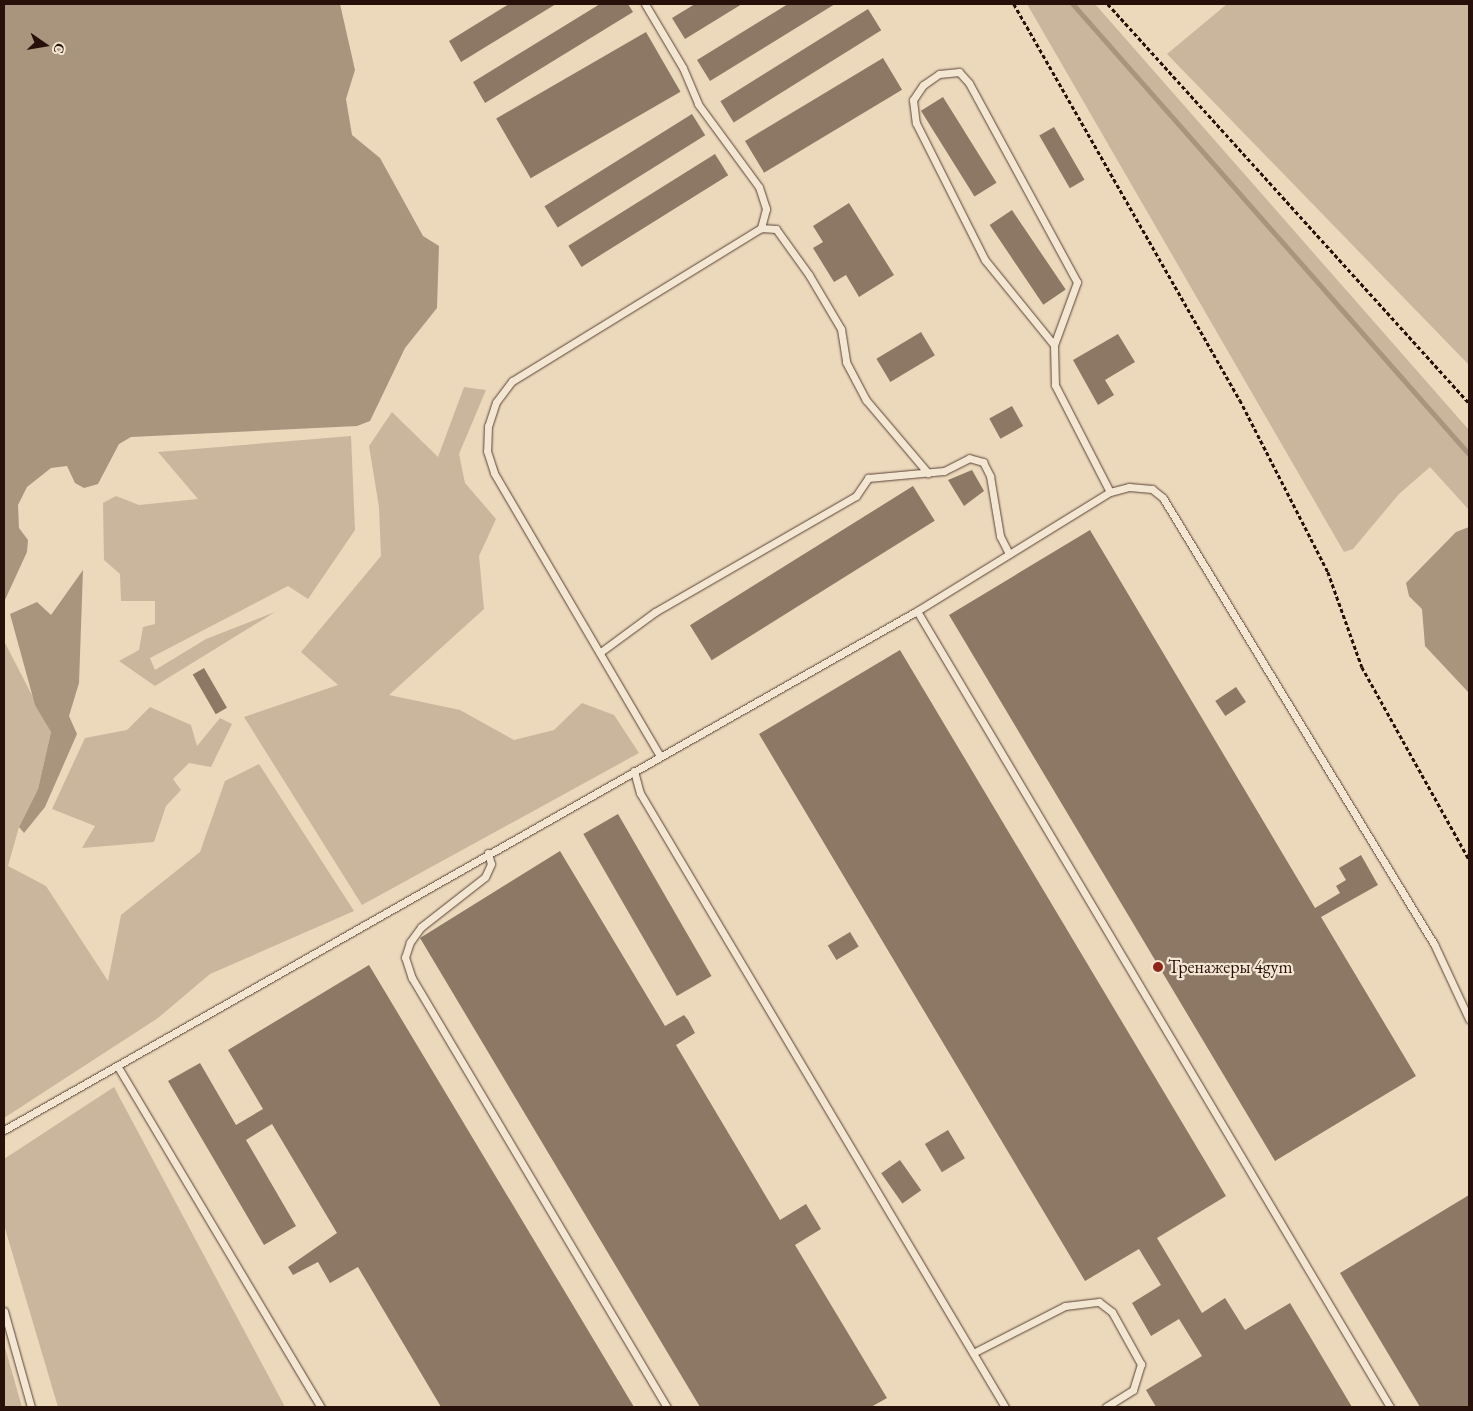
<!DOCTYPE html>
<meta charset="utf-8">
<style>
body{margin:0}
#map{position:relative;width:1473px;height:1411px;overflow:hidden;background:#ecd8bb;font-family:"EB Garamond",serif}
div>[style]{position:absolute}
[style*='--x']{left:calc(var(--x)*1px);top:calc(var(--y)*1px);width:calc(var(--w)*1px);rotate:calc(var(--a)*1deg)}
.green>*{inset:0;background:#cab69d}
.water>*{inset:0;background:#a9947e}
.stream>*{height:4.5px;margin:-2.25px;padding:0 2.25px;transform-origin:2.25px;border-radius:2.25px;background:#a9947e}
.building>*{inset:0;background:#8d7866;transform-origin:0 0}
.path>*{height:2.5px;margin-top:-1.25px;transform-origin:0;background:repeating-linear-gradient(90deg,#261009 0 4px,transparent 0 6.5px)}
.roads{filter:drop-shadow(0 0 1px #584236) drop-shadow(0 0 1px #584236)}
.service>*{height:7px;margin:-3.5px;padding:0 3.5px;transform-origin:3.5px;border-radius:3.5px;background:#f3e6d3}
.dots>*{width:14px;height:14px;translate:-50% -50%;box-sizing:border-box;border:2px solid #f3e6d3;border-radius:50%}
span{translate:-50% -50%;white-space:nowrap;text-align:center;line-height:1.15;-webkit-text-stroke:4.5px #f3e6d3;paint-order:stroke}
.poi-label{font-size:18px;color:#261009}
.left{translate:0 -50%;text-align:left}
.frame{position:absolute;inset:0;border:5px solid #261009;pointer-events:none}
.north{position:absolute;left:20px;top:20px;width:50px;height:50px;-webkit-text-stroke:4px #f3e6d3;paint-order:stroke;rotate:103deg;font-size:14px;font-weight:700;line-height:20px;text-align:center;color:#261009}
.north::after{content:'';display:block;margin:auto;width:18px;height:22px;background:#261009;clip-path:polygon(50% 0,100% 100%,50% 72%,0 100%)}
</style>
<div id="map">
<div class="green">
<div style="clip-path:polygon(1027px 4px,1095px 4px,1469px 430px,1469px 510px,1430px 467px,1399px 494px,1353px 549px,1344px 552px)"></div>
<div style="clip-path:polygon(1227px 4px,1469px 4px,1469px 365px,1167px 54px)"></div>
<div style="clip-path:polygon(464px 387px,486px 390px,459px 454px,465px 483px,496px 519px,479px 556px,484px 609px,389px 695px,460px 710px,514px 740px,554px 730px,582px 703px,614px 715px,639px 753px,362px 905px,244px 717px,338px 685px,301px 652px,381px 556px,379px 507px,369px 446px,392px 412px,438px 457px)"></div>
<div style="clip-path:polygon(351px 436px,355px 530px,308px 599px,288px 586px,150px 658px,155px 670px,206px 639px,275px 612px,155px 686px,119px 661px,139px 650px,143px 627px,155px 624px,155px 601px,121px 601px,120px 574px,104px 560px,103px 503px,116px 496px,139px 505px,198px 499px,158px 452px)"></div>
<div style="clip-path:polygon(4px 641px,51px 732px,38px 789px,19px 827px,8px 866px,46px 886px,108px 981px,121px 915px,200px 852px,225px 781px,259px 764px,354px 911px,210px 974px,158px 1018px,4px 1118px)"></div>
<div style="clip-path:polygon(150px 707px,191px 725px,197px 746px,220px 718px,232px 724px,211px 767px,189px 763px,173px 779px,181px 790px,166px 806px,154px 842px,82px 848px,95px 826px,52px 809px,85px 738px,127px 730px)"></div>
<div style="clip-path:polygon(114px 1087px,285px 1407px,58px 1407px,4px 1225px,4px 1159px)"></div>
<div style="clip-path:polygon(4px 1344px,22px 1407px,4px 1407px)"></div>
</div>
<div class="water">
<div style="clip-path:polygon(4px 4px,340px 4px,355px 70px,346px 99px,352px 135px,380px 158px,423px 236px,439px 246px,437px 308px,405px 348px,370px 421px,357px 426px,131px 437px,119px 444px,98px 484px,84px 488px,75px 483px,67px 466px,51px 468px,27px 487px,18px 505px,19px 528px,28px 540px,27px 552px,4px 602px)"></div>
<div style="clip-path:polygon(1469px 527px,1469px 693px,1425px 646px,1422px 609px,1409px 596px,1406px 583px,1456px 532px)"></div>
<div style="clip-path:polygon(83px 570px,79px 683px,69px 716px,77px 734px,45px 807px,24px 833px,19px 827px,38px 789px,51px 732px,35px 705px,10px 614px,37px 602px,51px 615px)"></div>
</div>
<div class="stream">
<div style="--x:1073;--y:4;--w:599;--a:48.65"></div>
</div>
<div class="building">
<div style="clip-path:polygon(509px 4px,556px 4px,461px 62px,449px 41px)"></div>
<div style="clip-path:polygon(600px 4px,628px 4px,633px 12px,485px 103px,473px 82px)"></div>
<div style="clip-path:polygon(695px 4px,742px 4px,685px 39px,672px 18px)"></div>
<div style="clip-path:polygon(788px 4px,835px 4px,710px 81px,697px 60px)"></div>
<div style="left:868px;top:9px;width:25px;height:174px;rotate:58deg"></div>
<div style="left:646px;top:32px;width:69px;height:173px;rotate:60deg"></div>
<div style="left:883px;top:58px;width:37px;height:161px;rotate:59deg"></div>
<div style="left:943px;top:97px;width:101px;height:26px;rotate:58deg"></div>
<div style="left:692px;top:114px;width:25px;height:174px;rotate:58deg"></div>
<div style="left:1054px;top:127px;width:61px;height:17px;rotate:60deg"></div>
<div style="left:715px;top:154px;width:25px;height:173px;rotate:58deg"></div>
<div style="clip-path:polygon(849px 203px,894px 275px,859px 297px,846px 275px,834px 282px,813px 248px,823px 242px,813px 226px)"></div>
<div style="left:1012px;top:210px;width:96px;height:27px;rotate:56deg"></div>
<div style="left:921px;top:332px;width:27px;height:52px;rotate:59deg"></div>
<div style="clip-path:polygon(1118px 334px,1135px 362px,1105px 380px,1114px 395px,1098px 405px,1073px 360px)"></div>
<div style="left:1012px;top:406px;width:23px;height:26px;rotate:61deg"></div>
<div style="clip-path:polygon(972px 470px,984px 491px,964px 506px,948px 480px)"></div>
<div style="left:913px;top:486px;width:41px;height:263px;rotate:58deg"></div>
<div style="clip-path:polygon(1090px 530px,1315px 908px,1340px 893px,1336px 886px,1346px 880px,1339px 868px,1361px 855px,1378px 885px,1321px 917px,1416px 1076px,1275px 1161px,949px 615px)"></div>
<div style="clip-path:polygon(900px 650px,1226px 1196px,1157px 1238px,1202px 1313px,1225px 1298px,1245px 1330px,1290px 1303px,1352px 1407px,1156px 1407px,1146px 1390px,1202px 1356px,1179px 1319px,1151px 1336px,1132px 1303px,1161px 1285px,1139px 1249px,1085px 1281px,759px 734px)"></div>
<div style="left:204px;top:668px;width:46px;height:13px;rotate:60deg"></div>
<div style="left:1236px;top:687px;width:18px;height:25px;rotate:56deg"></div>
<div style="left:618px;top:814px;width:187px;height:40px;rotate:60deg"></div>
<div style="clip-path:polygon(560px 851px,665px 1026px,684px 1015px,688px 1020px,695px 1033px,676px 1045px,780px 1220px,806px 1204px,821px 1229px,795px 1245px,887px 1398px,871px 1407px,700px 1407px,420px 938px)"></div>
<div style="left:850px;top:932px;width:17px;height:26px;rotate:59deg"></div>
<div style="clip-path:polygon(369px 965px,634px 1407px,441px 1407px,358px 1267px,330px 1283px,318px 1262px,293px 1275px,288px 1267px,337px 1233px,272px 1124px,246px 1140px,296px 1226px,264px 1245px,168px 1081px,200px 1063px,236px 1125px,263px 1109px,228px 1050px)"></div>
<div style="left:948px;top:1130px;width:33px;height:27px;rotate:59deg"></div>
<div style="left:900px;top:1160px;width:37px;height:23px;rotate:55deg"></div>
<div style="clip-path:polygon(1469px 1195px,1469px 1407px,1420px 1407px,1340px 1273px)"></div>
</div>
<div class="path">
<div style="--x:1014;--y:4;--w:456;--a:60.3"></div>
<div style="--x:1240;--y:400;--w:193;--a:62.9"></div>
<div style="--x:1328;--y:572;--w:101;--a:70.3"></div>
<div style="--x:1362;--y:667;--w:220;--a:60.9"></div>
<div style="--x:1108;--y:4;--w:538;--a:47.86"></div>
</div>
<div class="roads">
<div class="service">
<div style="--x:645;--y:4;--w:74;--a:59.3"></div>
<div style="--x:683;--y:68;--w:39;--a:67"></div>
<div style="--x:698;--y:104;--w:103;--a:53.7"></div>
<div style="--x:759;--y:187;--w:23;--a:72"></div>
<div style="--x:766;--y:209;--w:20;--a:105"></div>
<div style="--x:761;--y:228;--w:292;--a:148.4"></div>
<div style="--x:512;--y:381;--w:26;--a:127"></div>
<div style="--x:496;--y:402;--w:25;--a:108"></div>
<div style="--x:488;--y:426;--w:25;--a:92"></div>
<div style="--x:487;--y:451;--w:23;--a:72"></div>
<div style="--x:494;--y:473;--w:328;--a:59.6"></div>
<div style="--x:761;--y:228;--w:15;--a:4"></div>
<div style="--x:776;--y:229;--w:57;--a:54.3"></div>
<div style="--x:809;--y:275;--w:63;--a:59.3"></div>
<div style="--x:841;--y:329;--w:33;--a:81"></div>
<div style="--x:846;--y:362;--w:43;--a:62.2"></div>
<div style="--x:866;--y:400;--w:96;--a:49.7"></div>
<div style="--x:1054;--y:345;--w:67;--a:-69.9"></div>
<div style="--x:1077;--y:282;--w:226;--a:-118.5"></div>
<div style="--x:969;--y:83;--w:15;--a:-132"></div>
<div style="--x:959;--y:72;--w:20;--a:174"></div>
<div style="--x:939;--y:74;--w:19;--a:145"></div>
<div style="--x:923;--y:85;--w:18;--a:124"></div>
<div style="--x:913;--y:100;--w:23;--a:83"></div>
<div style="--x:916;--y:123;--w:153;--a:63.3"></div>
<div style="--x:985;--y:260;--w:109;--a:50.9"></div>
<div style="--x:1054;--y:345;--w:40;--a:88.6"></div>
<div style="--x:1055;--y:385;--w:120;--a:62.8"></div>
<div style="--x:917;--y:611;--w:926;--a:59.28"></div>
<div style="--x:602;--y:651;--w:66;--a:-36.3"></div>
<div style="--x:655;--y:612;--w:232;--a:-30"></div>
<div style="--x:856;--y:496;--w:22;--a:-56"></div>
<div style="--x:868;--y:478;--w:76;--a:-5.3"></div>
<div style="--x:944;--y:471;--w:28;--a:-27"></div>
<div style="--x:969;--y:458;--w:15;--a:16"></div>
<div style="--x:983;--y:462;--w:16;--a:63"></div>
<div style="--x:990;--y:476;--w:61;--a:80.5"></div>
<div style="--x:1000;--y:536;--w:20;--a:63"></div>
<div style="--x:634;--y:771;--w:23;--a:75"></div>
<div style="--x:640;--y:793;--w:714;--a:59.27"></div>
<div style="--x:488;--y:853;--w:11;--a:75"></div>
<div style="--x:491;--y:864;--w:14;--a:115"></div>
<div style="--x:485;--y:877;--w:81;--a:142"></div>
<div style="--x:421;--y:927;--w:19;--a:126"></div>
<div style="--x:410;--y:942;--w:16;--a:108"></div>
<div style="--x:405;--y:957;--w:22;--a:72"></div>
<div style="--x:412;--y:978;--w:499;--a:59.3"></div>
<div style="--x:118;--y:1067;--w:396;--a:59.2"></div>
<div style="--x:4;--y:1130;--w:1050;--a:-29.62"></div>
<div style="--x:917;--y:611;--w:227;--a:-31.7"></div>
<div style="--x:1110;--y:492;--w:20;--a:-15"></div>
<div style="--x:1129;--y:487;--w:23;--a:5"></div>
<div style="--x:1152;--y:489;--w:14;--a:39"></div>
<div style="--x:1163;--y:498;--w:522;--a:58.72"></div>
<div style="--x:1434;--y:944;--w:83;--a:65"></div>
<div style="--x:4;--y:1311;--w:100;--a:74.3"></div>
<div style="--x:973;--y:1353;--w:103;--a:-27.1"></div>
<div style="--x:1065;--y:1306;--w:34;--a:-7"></div>
<div style="--x:1099;--y:1302;--w:16;--a:38"></div>
<div style="--x:1112;--y:1312;--w:60;--a:60.9"></div>
<div style="--x:1141;--y:1364;--w:27;--a:107"></div>
<div style="--x:1133;--y:1390;--w:32;--a:148"></div>
</div>
</div>
<div class="dots">
<div style="left:1158px;top:967px;background:#8f2418"></div>
</div>
<div class="poi-label">
<span class="left" style="left:1168px;top:967px">Тренажеры 4gym</span>
</div>
<div class="frame"></div>
<div class="north">С</div>
</div>
